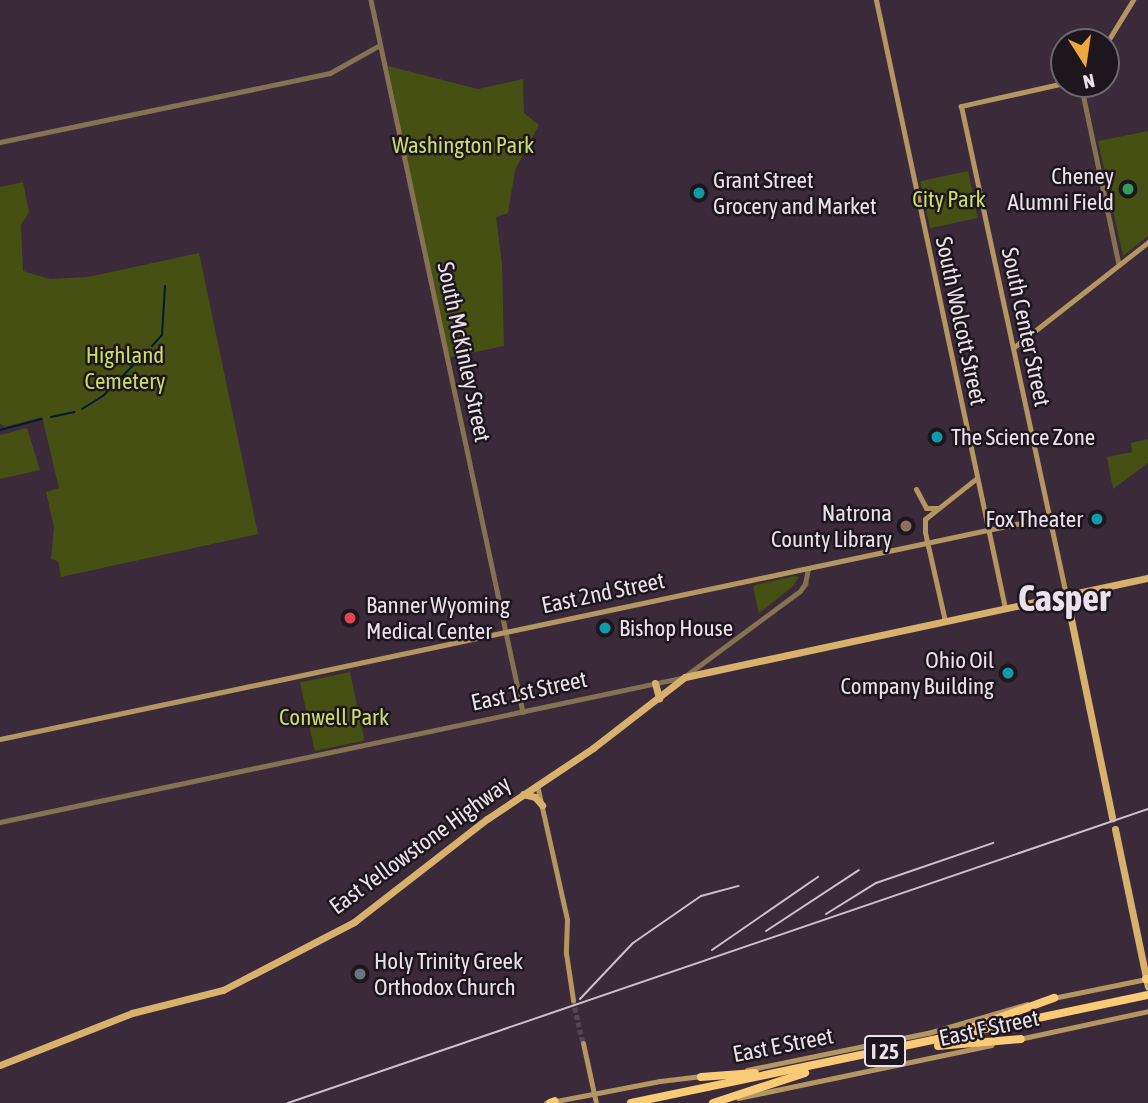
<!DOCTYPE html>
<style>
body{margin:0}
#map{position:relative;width:1148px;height:1103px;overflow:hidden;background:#3a2a3a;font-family:"Asap Condensed",sans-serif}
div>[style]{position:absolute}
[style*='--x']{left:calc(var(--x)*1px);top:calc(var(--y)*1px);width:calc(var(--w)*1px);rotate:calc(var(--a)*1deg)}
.green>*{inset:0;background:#465012;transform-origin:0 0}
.stream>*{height:2px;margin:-1px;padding:0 1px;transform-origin:1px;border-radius:1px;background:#011c2c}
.secondary-tunnel>*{height:5px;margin-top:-2.5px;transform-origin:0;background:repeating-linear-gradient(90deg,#554555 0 5px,transparent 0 7.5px)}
.tertiary>*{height:4.5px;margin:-2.25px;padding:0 2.25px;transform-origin:2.25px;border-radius:2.25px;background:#847252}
.secondary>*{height:5px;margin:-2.5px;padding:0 2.5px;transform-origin:2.5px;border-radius:2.5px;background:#b49662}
.primary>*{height:7px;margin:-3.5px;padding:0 3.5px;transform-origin:3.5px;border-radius:3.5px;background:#d8b26d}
.motorway>*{height:8px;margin:-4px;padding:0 4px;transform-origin:4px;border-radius:4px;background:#facb77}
.rail>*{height:2px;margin:-1px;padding:0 1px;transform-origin:1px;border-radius:1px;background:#ccc1cd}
.dots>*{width:19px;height:19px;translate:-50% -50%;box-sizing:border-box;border:4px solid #1d161d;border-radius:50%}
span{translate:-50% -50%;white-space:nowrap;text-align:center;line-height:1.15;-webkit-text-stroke:5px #1d161d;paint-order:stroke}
.shield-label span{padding:2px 5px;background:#1d161d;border:2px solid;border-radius:5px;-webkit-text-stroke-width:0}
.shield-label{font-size:21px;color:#ebe1ec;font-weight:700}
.park-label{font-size:23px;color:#c9de68}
.poi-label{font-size:23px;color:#ebe1ec}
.right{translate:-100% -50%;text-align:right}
.left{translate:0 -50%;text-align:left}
.street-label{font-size:23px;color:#ebe1ec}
.town-label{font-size:37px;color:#ebe1ec;font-weight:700}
.north{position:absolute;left:1050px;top:28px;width:70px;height:70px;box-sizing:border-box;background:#1d161d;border:2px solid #6f6770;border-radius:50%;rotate:168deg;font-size:19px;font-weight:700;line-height:28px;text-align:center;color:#ebe1ec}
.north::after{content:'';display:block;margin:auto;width:24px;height:32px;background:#f0a73e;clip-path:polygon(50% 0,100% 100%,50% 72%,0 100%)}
</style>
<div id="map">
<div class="green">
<div style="clip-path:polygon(388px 66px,478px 89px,523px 79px,524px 113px,539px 125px,515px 170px,508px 213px,496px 217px,502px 264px,504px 346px,447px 358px)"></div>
<div style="clip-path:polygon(1148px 131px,1148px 236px,1123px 256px,1098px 141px)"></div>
<div style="left:968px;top:171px;width:48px;height:49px;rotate:78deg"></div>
<div style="clip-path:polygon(23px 182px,29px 212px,21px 225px,23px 271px,50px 279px,88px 277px,199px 253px,258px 534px,61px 577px,58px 561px,51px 559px,54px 527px,46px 492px,59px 488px,42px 417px,5px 427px,0 424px,0 187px)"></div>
<div style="clip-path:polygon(27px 428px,40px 470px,0 479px,0 435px)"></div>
<div style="clip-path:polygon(1148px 439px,1148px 463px,1113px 489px,1107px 457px,1132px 452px,1131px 443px)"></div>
<div style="clip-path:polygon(795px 576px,799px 577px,792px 587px,759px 613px,753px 587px,755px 585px)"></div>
<div style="left:350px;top:672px;width:70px;height:51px;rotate:78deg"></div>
</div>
<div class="stream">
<div style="--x:152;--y:346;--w:15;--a:-48"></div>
<div style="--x:162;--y:335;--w:49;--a:-86.5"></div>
<div style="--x:82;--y:409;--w:25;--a:-32"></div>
<div style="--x:103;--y:396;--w:63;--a:-45.6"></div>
<div style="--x:51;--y:417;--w:24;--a:-12"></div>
<div style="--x:0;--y:430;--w:43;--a:-14.7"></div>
</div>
<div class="secondary-tunnel">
<div style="--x:573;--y:1000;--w:44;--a:76.9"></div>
</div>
<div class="tertiary">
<div style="--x:371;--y:0;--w:728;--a:77.95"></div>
<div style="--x:1081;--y:84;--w:185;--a:78.1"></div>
<div style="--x:0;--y:142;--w:337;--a:-11.8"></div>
<div style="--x:330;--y:73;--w:57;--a:-29.2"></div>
<div style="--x:688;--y:674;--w:139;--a:-36.5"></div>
<div style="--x:800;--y:591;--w:9;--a:-54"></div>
<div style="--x:805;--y:584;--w:15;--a:-79"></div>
<div style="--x:0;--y:822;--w:696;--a:-11.94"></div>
</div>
<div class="secondary">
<div style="--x:876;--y:0;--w:622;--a:78.02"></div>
<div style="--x:1106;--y:44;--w:52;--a:-58.5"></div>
<div style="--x:1064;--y:83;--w:106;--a:167.4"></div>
<div style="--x:961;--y:106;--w:500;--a:77.88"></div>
<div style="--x:1013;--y:348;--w:172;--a:-38.1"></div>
<div style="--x:916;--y:489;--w:21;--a:62"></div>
<div style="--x:926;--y:508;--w:11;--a:0"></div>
<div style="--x:945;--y:621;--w:91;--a:-102.7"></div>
<div style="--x:925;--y:532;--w:13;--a:-90"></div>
<div style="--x:925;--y:519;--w:66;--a:-38.3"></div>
<div style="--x:0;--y:739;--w:1072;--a:-11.95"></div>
<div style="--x:537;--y:785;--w:137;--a:77.4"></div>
<div style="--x:567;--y:919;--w:34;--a:92"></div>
<div style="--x:566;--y:953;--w:48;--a:81.5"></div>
<div style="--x:1053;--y:998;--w:95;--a:-11.5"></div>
<div style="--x:1019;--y:1039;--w:132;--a:-12.2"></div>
<div style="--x:583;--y:1043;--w:61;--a:77.8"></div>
<div style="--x:747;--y:1070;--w:185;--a:-11.6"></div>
<div style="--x:928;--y:1033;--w:103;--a:-16.3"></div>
<div style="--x:738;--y:1098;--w:259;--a:-11.8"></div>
<div style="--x:546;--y:1103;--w:116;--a:-10.9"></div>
<div style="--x:660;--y:1081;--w:42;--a:-6.8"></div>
</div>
<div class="primary">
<div style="--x:1066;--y:595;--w:228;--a:78.3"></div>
<div style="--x:655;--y:683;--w:16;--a:75"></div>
<div style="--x:523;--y:794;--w:12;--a:14"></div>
<div style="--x:535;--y:797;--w:11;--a:49"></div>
<div style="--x:1115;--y:829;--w:161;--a:78.2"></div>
<div style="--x:0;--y:1065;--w:142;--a:-21.5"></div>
<div style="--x:132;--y:1013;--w:94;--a:-14.2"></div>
<div style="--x:223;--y:990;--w:148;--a:-27.4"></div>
<div style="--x:354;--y:922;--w:168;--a:-37.8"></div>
<div style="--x:487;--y:819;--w:128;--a:-33.8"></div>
<div style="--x:593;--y:748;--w:116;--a:-37.7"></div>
<div style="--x:685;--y:677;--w:473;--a:-12.1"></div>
</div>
<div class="motorway">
<div style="--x:1146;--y:979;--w:2;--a:0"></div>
<div style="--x:965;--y:1030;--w:95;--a:-19.8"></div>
<div style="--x:938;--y:1046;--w:83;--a:-4.8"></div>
<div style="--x:701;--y:1077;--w:54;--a:-4.2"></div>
<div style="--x:550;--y:1103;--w:5;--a:-22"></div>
<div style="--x:631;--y:1103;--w:528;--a:-11.8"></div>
<div style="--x:713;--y:1103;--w:97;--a:-18.1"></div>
</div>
<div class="rail">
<div style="--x:826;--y:914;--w:59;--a:-31.8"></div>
<div style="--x:876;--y:883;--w:124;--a:-18.9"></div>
<div style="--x:766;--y:931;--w:111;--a:-33.3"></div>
<div style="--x:712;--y:950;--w:129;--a:-34.6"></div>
<div style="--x:580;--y:999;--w:77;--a:-46.6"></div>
<div style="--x:633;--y:943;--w:83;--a:-34.7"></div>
<div style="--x:701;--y:896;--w:39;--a:-15"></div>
<div style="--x:288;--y:1103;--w:909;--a:-18.87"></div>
</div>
<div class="dots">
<div style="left:1128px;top:189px;background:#2e9e5b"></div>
<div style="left:699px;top:193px;background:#0f9aa8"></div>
<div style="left:937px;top:437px;background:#0f9aa8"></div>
<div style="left:1097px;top:519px;background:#0f9aa8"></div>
<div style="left:906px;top:526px;background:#8d6e63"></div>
<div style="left:350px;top:618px;background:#e0444e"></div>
<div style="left:605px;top:628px;background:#0f9aa8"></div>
<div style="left:1008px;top:673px;background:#0f9aa8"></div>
<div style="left:360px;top:974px;background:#6b7280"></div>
</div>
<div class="shield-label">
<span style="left:885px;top:1051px">I 25</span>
</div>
<div class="park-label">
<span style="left:463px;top:145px">Washington Park</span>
<span style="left:949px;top:199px">City Park</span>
<span style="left:125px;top:368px">Highland<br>Cemetery</span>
<span style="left:334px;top:717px">Conwell Park</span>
</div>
<div class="poi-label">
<span class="right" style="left:1114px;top:189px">Cheney<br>Alumni Field</span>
<span class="left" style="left:713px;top:193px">Grant Street<br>Grocery and Market</span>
<span class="left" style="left:951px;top:437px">The Science Zone</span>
<span class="right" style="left:892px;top:526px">Natrona<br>County Library</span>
<span class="right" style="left:1083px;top:519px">Fox Theater</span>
<span class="left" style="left:366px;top:618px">Banner Wyoming<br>Medical Center</span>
<span class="left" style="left:619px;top:628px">Bishop House</span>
<span class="right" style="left:994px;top:673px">Ohio Oil<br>Company Building</span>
<span class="left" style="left:374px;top:974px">Holy Trinity Greek<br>Orthodox Church</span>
</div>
<div class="street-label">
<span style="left:961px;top:321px;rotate:78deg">South Wolcott Street</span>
<span style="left:1026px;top:327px;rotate:78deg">South Center Street</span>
<span style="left:464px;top:352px;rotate:78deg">South McKinley Street</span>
<span style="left:603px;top:593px;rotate:-12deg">East 2nd Street</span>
<span style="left:529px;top:691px;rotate:-12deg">East 1st Street</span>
<span style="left:420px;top:845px;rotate:-36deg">East Yellowstone Highway</span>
<span style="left:989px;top:1028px;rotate:-12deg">East F Street</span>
<span style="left:783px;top:1045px;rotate:-11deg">East E Street</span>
</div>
<div class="town-label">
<span style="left:1064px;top:598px">Casper</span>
</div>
<div class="north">N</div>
</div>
